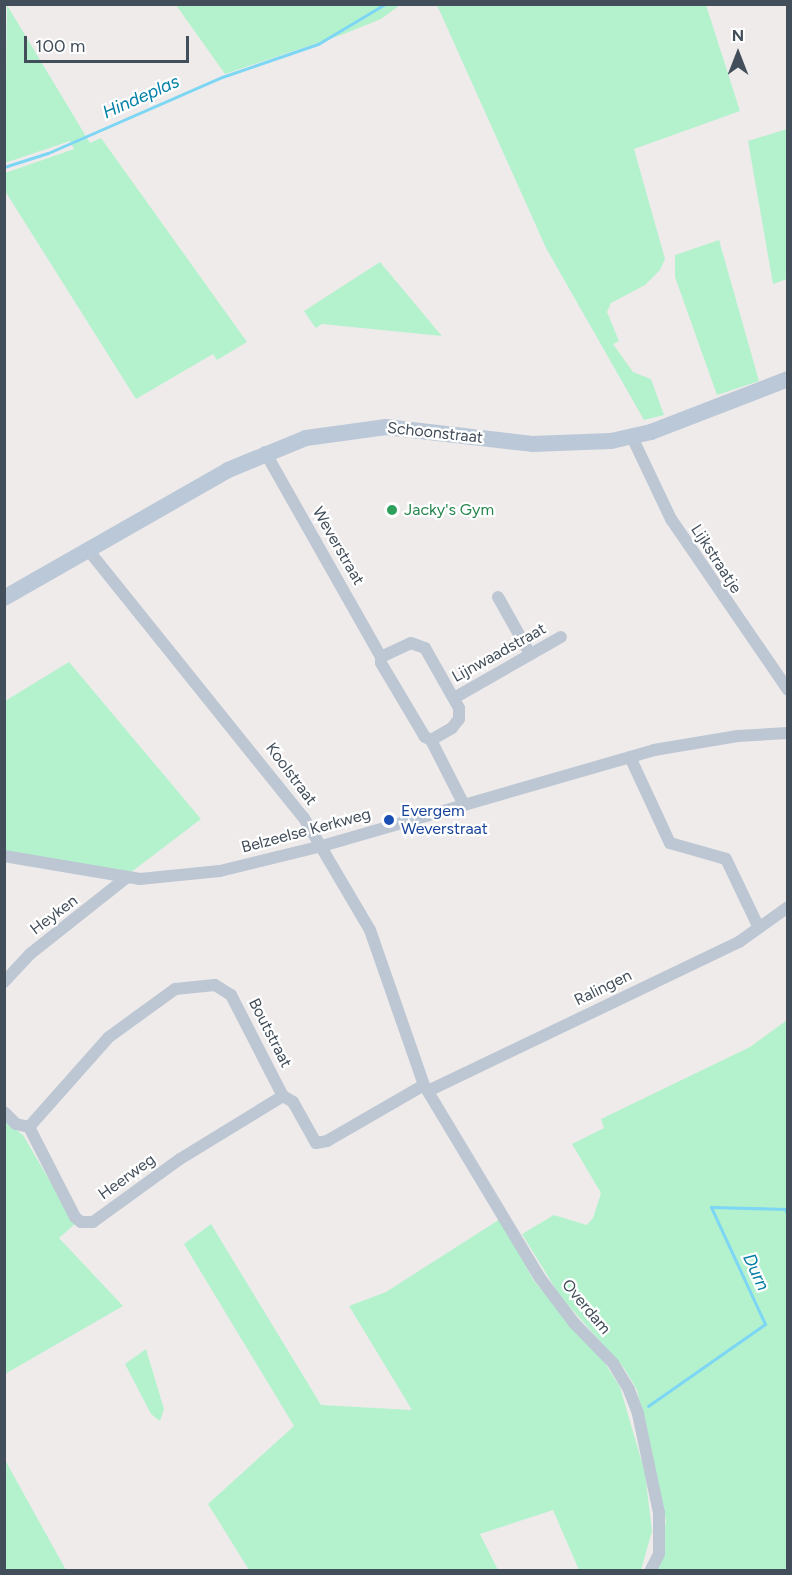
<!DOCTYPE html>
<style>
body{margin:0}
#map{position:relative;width:792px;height:1575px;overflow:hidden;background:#efebeb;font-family:Figtree,sans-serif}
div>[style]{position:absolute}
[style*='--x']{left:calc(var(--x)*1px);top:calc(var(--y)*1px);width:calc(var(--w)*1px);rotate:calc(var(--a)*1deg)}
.green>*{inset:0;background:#b4f2ce}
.stream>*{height:3px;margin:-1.5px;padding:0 1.5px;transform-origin:1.5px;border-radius:1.5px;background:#7dd6f3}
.street>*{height:12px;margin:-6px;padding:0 6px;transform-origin:6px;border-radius:6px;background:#bdc7d3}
.secondary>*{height:16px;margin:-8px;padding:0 8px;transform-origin:8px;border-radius:8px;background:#bbc8d7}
.dots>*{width:16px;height:16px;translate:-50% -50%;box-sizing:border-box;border:3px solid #fff;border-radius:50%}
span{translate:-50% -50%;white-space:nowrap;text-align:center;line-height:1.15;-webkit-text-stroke:4.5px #fff;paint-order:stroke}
.street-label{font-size:16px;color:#424e5a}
.leisure-label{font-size:16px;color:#27864d}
.left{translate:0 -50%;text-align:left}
.transit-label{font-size:16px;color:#164399}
.water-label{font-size:18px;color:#017ea7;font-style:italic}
.frame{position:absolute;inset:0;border:6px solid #424e5a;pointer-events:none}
.north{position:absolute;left:708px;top:24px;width:60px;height:60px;-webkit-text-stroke:4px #fff;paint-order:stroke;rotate:0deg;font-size:16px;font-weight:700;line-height:24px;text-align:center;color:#424e5a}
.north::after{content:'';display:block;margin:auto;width:21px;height:27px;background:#424e5a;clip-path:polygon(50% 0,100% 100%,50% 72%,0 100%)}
.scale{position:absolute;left:24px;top:36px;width:165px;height:27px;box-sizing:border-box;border:3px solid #424e5a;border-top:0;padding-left:8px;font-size:18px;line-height:21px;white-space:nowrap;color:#424e5a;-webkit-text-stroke:4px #fff;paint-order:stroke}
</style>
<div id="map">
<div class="green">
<div style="clip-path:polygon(7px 5px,90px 143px,101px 138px,247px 342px,217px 360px,213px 354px,136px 399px,5px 191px,5px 173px,74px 149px,70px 141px,5px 163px)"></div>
<div style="clip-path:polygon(176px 5px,400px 5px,381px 19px,344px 34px,225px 74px)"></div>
<div style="clip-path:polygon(437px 5px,706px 5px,740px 111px,634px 149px,665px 259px,660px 270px,645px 285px,611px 303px,607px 312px,619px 341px,613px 344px,633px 372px,651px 379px,664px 415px,644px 420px,546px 248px)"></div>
<div style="clip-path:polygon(787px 129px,787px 279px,773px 284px,748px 141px)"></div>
<div style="clip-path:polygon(719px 240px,759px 381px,717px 395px,675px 277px,675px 255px)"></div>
<div style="clip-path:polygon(380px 262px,436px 329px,442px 336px,322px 324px,316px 328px,312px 323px,304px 311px)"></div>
<div style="clip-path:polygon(69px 662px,201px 819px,130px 873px,5px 853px,5px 701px)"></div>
<div style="clip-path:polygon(787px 1020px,787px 1570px,656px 1570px,666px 1521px,637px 1390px,624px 1368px,560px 1296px,522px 1234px,554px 1215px,587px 1225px,593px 1218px,601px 1193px,572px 1144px,604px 1128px,601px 1119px,750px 1047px)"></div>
<div style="clip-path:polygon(4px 1120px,23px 1135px,75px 1224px,59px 1238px,123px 1306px,5px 1374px)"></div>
<div style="clip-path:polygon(500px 1219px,534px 1281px,601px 1357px,620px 1387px,645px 1473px,652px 1531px,641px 1570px,579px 1570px,553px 1510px,480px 1534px,498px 1570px,249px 1570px,208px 1504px,294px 1426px,184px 1244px,211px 1224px,321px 1405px,412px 1410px,349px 1306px,386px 1292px)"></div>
<div style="clip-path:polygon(146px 1349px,164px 1409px,160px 1421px,151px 1414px,125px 1364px)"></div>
<div style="clip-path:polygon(4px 1460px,5px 1460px,66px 1570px,5px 1570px)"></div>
</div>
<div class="stream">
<div style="--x:4;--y:167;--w:46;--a:-17.7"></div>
<div style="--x:48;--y:153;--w:190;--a:-23.6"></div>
<div style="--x:222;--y:77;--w:102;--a:-19"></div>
<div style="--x:318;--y:44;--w:78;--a:-30.8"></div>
<div style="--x:648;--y:1406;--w:143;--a:-35"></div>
<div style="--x:765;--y:1324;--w:129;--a:-114.8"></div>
<div style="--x:711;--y:1207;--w:74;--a:1.5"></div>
<div style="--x:785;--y:1209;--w:8;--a:67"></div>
</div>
<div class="street">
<div style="--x:632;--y:437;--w:91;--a:64.6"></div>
<div style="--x:671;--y:519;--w:207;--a:55.6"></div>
<div style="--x:265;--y:452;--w:236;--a:60.5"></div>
<div style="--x:381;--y:657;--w:6;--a:90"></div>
<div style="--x:381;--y:663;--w:86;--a:59.3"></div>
<div style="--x:425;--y:737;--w:7;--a:27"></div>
<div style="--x:431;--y:740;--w:71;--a:63.1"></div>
<div style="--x:89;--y:551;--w:343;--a:51.2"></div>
<div style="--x:304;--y:818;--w:130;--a:59.5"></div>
<div style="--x:370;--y:930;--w:164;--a:70.8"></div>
<div style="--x:424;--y:1085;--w:225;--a:59"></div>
<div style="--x:540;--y:1278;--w:56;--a:52.9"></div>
<div style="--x:574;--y:1323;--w:56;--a:45.7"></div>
<div style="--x:613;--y:1363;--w:31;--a:59"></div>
<div style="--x:629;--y:1390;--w:26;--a:69"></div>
<div style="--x:638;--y:1414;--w:101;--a:78"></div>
<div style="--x:659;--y:1513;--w:41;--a:90"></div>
<div style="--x:659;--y:1554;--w:18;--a:117"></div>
<div style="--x:498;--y:597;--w:65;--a:60.7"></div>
<div style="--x:381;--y:657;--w:33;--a:-25"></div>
<div style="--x:411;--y:643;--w:15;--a:20"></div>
<div style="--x:425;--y:648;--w:69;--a:60.5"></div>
<div style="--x:459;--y:708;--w:11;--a:90"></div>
<div style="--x:459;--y:719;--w:11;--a:128"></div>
<div style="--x:452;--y:728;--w:24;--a:150"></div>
<div style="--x:454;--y:698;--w:123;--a:-29.7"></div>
<div style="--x:630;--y:757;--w:95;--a:65.1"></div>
<div style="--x:670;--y:843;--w:58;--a:15.9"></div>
<div style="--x:726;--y:859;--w:76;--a:64.4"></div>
<div style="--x:4;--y:856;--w:138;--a:9.6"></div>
<div style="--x:140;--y:879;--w:80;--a:-5.7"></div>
<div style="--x:220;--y:871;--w:105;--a:-13.8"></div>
<div style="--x:322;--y:846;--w:346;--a:-16.1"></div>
<div style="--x:654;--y:750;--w:85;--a:-9.5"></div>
<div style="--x:738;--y:736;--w:50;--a:-3.4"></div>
<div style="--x:4;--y:982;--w:38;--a:-47"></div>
<div style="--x:30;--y:954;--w:122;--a:-38.4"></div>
<div style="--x:428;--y:1091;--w:345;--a:-25.6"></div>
<div style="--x:739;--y:942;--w:60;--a:-35.5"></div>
<div style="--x:4;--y:1112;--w:17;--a:45"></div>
<div style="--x:16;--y:1124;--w:13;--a:13"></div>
<div style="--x:29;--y:1127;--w:120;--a:-48.4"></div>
<div style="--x:109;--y:1037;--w:82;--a:-36"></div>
<div style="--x:175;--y:989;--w:40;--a:-5.7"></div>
<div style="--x:215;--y:985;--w:19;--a:32"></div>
<div style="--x:231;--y:995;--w:114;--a:62.8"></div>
<div style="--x:283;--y:1096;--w:12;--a:31"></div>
<div style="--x:293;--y:1102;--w:47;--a:60.7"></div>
<div style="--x:316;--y:1143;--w:11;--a:-10"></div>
<div style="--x:327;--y:1141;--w:112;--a:-30"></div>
<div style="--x:29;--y:1127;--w:101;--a:62.9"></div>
<div style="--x:75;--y:1217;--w:8;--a:40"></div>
<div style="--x:81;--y:1222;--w:12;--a:0"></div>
<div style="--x:93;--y:1222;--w:107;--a:-35.9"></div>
<div style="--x:180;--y:1159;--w:121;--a:-31.5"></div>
</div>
<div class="secondary">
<div style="--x:4;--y:598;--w:258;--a:-29.7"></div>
<div style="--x:228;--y:470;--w:84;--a:-22.3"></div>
<div style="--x:306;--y:438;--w:81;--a:-7.8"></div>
<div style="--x:386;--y:427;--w:147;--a:6.6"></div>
<div style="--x:532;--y:444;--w:79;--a:-2.2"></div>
<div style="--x:611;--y:441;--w:41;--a:-12.7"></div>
<div style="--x:651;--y:432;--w:147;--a:-21.1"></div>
</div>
<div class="dots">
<div style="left:392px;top:510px;background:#2e9e5b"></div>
<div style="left:389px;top:820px;background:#1a4fb4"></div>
</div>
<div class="street-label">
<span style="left:435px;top:433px;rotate:6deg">Schoonstraat</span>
<span style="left:338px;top:546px;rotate:60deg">Weverstraat</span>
<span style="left:716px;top:559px;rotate:57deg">Lijkstraatje</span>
<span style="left:499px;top:653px;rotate:-29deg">Lijnwaadstraat</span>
<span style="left:291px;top:774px;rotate:53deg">Koolstraat</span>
<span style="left:306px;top:831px;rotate:-15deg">Belzeelse Kerkweg</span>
<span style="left:54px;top:915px;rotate:-37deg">Heyken</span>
<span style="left:603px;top:988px;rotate:-26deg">Ralingen</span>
<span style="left:270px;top:1033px;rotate:63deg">Boutstraat</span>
<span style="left:127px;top:1177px;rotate:-36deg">Heerweg</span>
<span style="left:586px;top:1307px;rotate:50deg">Overdam</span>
</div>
<div class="leisure-label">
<span class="left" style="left:404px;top:510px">Jacky's Gym</span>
</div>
<div class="transit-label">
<span class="left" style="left:401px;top:820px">Evergem<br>Weverstraat</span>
</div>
<div class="water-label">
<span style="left:141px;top:97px;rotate:-24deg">Hindeplas</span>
<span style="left:756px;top:1272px;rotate:65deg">Durn</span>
</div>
<div class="frame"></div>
<div class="north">N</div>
<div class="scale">100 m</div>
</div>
